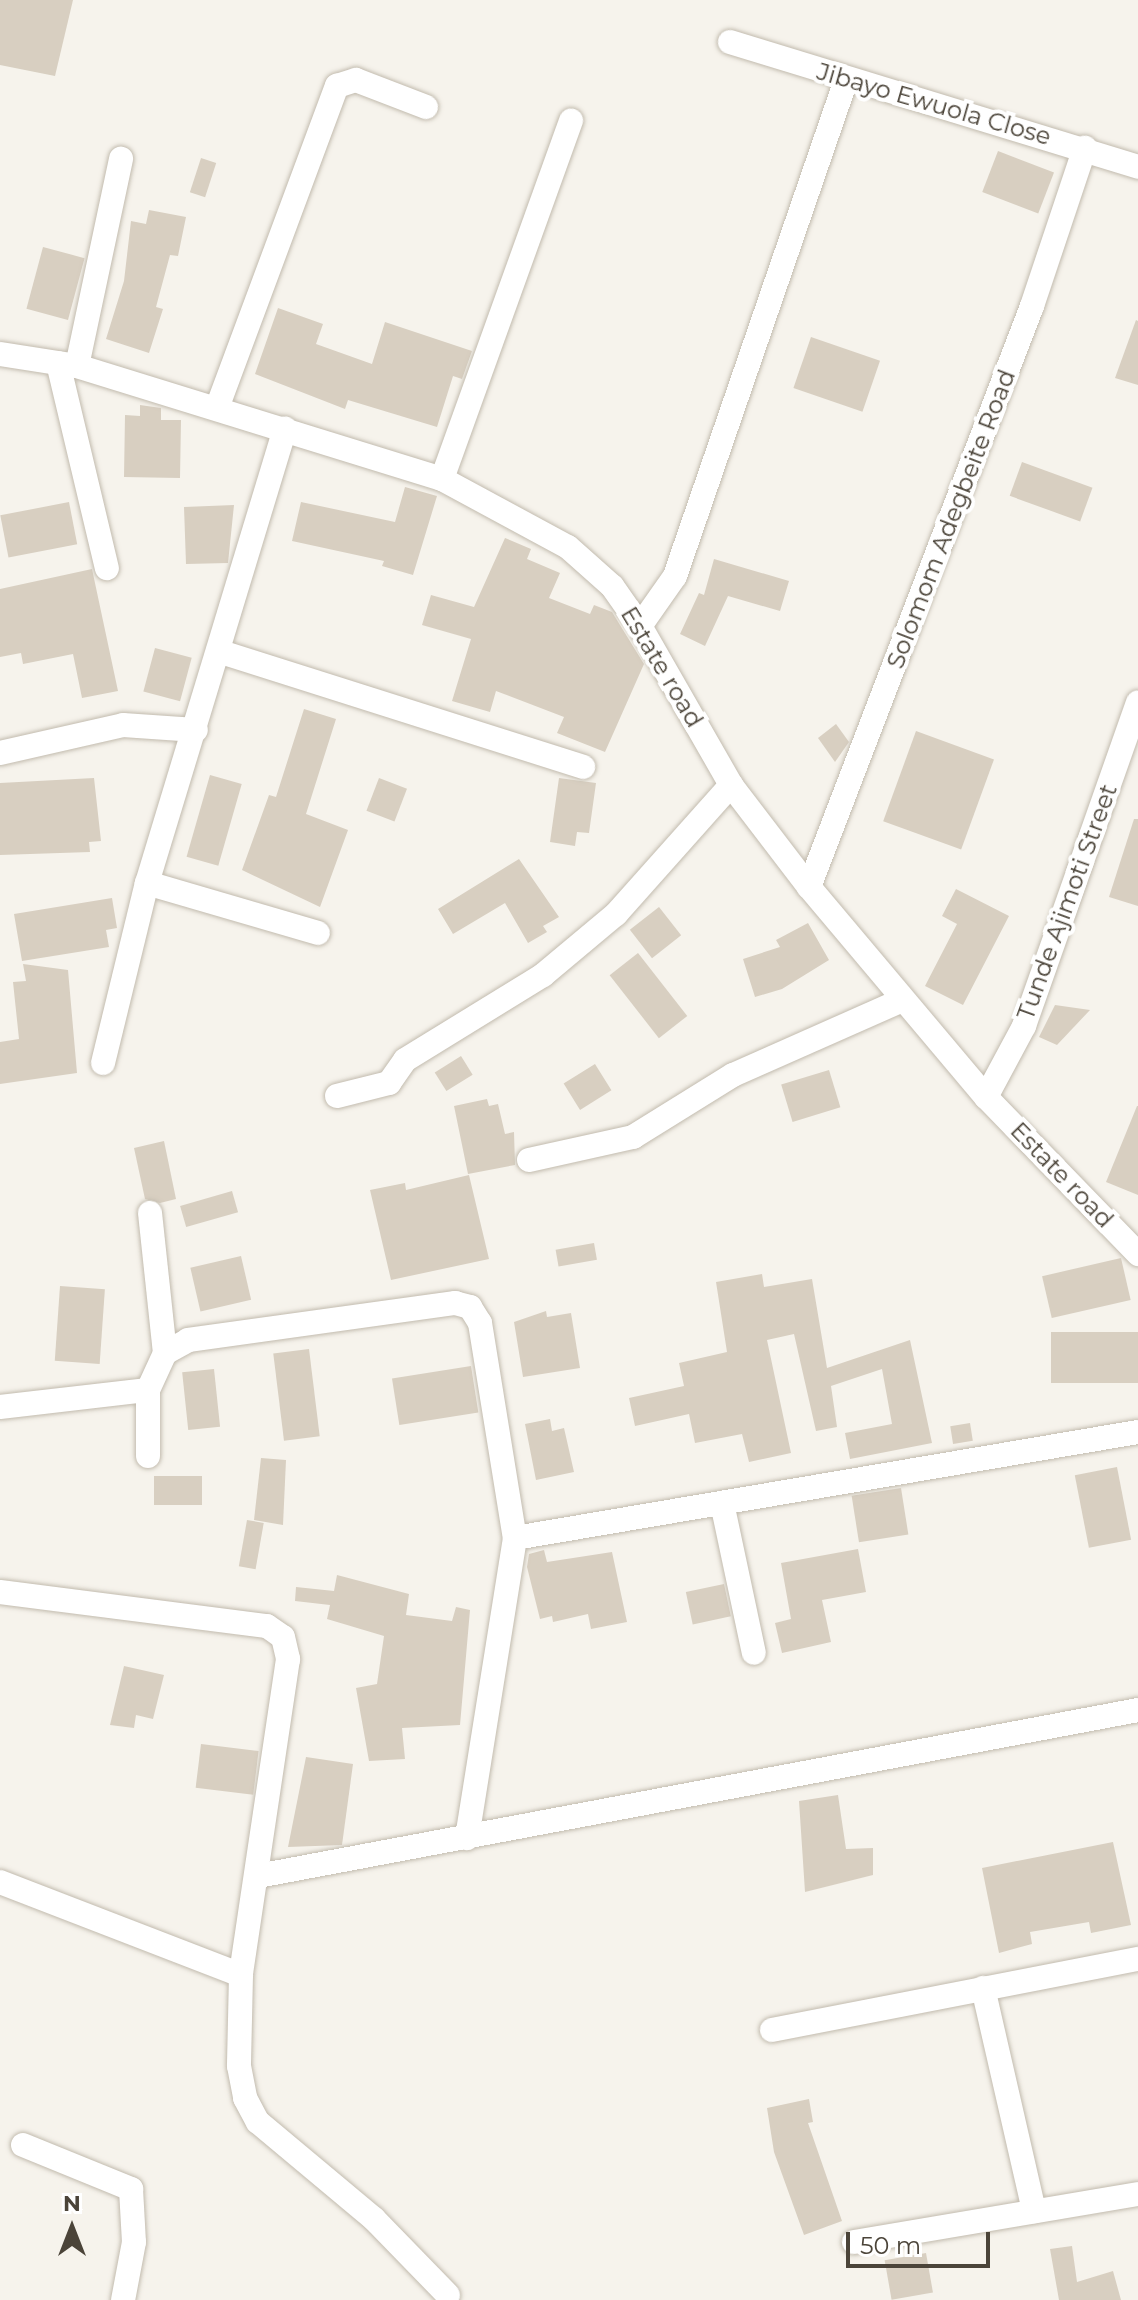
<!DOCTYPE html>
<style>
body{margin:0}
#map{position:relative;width:1138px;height:2300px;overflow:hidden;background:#f6f3ec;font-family:Montserrat,sans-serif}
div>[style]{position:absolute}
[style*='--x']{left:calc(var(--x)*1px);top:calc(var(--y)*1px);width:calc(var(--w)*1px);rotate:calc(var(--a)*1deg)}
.building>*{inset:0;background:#d8cfc1;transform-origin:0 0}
.roads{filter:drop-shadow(0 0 2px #c2bbae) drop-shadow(0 0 2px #c2bbae)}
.minor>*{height:24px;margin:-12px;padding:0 12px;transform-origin:12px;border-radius:12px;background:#fff}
span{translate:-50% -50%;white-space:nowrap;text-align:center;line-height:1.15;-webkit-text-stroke:8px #fff;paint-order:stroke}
.street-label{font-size:24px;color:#4b4439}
.north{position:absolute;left:32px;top:2188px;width:80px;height:80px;-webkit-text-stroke:6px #fff;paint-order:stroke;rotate:0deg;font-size:22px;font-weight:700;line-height:32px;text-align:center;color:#4b4439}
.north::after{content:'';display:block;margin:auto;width:28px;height:36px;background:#4b4439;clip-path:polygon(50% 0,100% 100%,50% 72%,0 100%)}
.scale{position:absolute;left:846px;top:2232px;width:144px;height:36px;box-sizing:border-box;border:4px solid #4b4439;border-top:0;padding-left:10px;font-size:24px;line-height:28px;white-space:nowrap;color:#4b4439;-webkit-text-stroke:6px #fff;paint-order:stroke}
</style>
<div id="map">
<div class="building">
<div style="clip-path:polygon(0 0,73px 0,55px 76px,0 65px)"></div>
<div style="left:998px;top:151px;width:60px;height:44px;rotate:21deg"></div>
<div style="left:201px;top:158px;width:16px;height:36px;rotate:18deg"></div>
<div style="clip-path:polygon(149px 210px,186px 217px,178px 256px,170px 255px,156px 307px,163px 309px,149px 353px,106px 339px,124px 281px,131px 221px,146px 224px)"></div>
<div style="left:43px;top:247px;width:43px;height:64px;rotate:15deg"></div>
<div style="clip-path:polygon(278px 308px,323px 324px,316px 344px,372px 364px,385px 322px,472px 351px,462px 379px,453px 376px,437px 427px,348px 400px,345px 409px,255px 374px)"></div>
<div style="clip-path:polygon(1136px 320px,1138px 321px,1138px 385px,1115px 378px)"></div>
<div style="left:811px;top:337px;width:73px;height:54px;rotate:19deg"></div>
<div style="clip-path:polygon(140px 405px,161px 408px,161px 420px,181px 420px,180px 478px,124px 477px,125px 415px,140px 416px)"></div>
<div style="left:1022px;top:462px;width:75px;height:36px;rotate:20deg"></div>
<div style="clip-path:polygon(405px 487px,437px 496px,413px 575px,382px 566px,384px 561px,292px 541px,301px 502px,395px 522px)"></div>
<div style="left:69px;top:502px;width:43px;height:70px;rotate:79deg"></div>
<div style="clip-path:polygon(234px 505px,228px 563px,186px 564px,184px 507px)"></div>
<div style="clip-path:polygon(505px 538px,531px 549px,527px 559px,560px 573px,549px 598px,590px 614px,594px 605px,612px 612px,644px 664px,605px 752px,557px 733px,564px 717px,496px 691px,490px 712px,452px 701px,471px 639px,422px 625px,431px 595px,474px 607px)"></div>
<div style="clip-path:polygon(714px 559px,789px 581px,780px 611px,728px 596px,705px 646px,680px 634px,699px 593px,704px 595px)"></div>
<div style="clip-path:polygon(92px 569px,118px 691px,82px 698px,73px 654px,23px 664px,21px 653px,0 657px,0 589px)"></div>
<div style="left:155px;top:648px;width:38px;height:45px;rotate:15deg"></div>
<div style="clip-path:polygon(304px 709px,336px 719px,306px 814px,348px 830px,320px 907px,242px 870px,269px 795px,276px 797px)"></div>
<div style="clip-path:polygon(836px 724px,849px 742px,835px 762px,818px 738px)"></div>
<div style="left:916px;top:731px;width:83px;height:96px;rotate:20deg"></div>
<div style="left:210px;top:775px;width:33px;height:85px;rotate:16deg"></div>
<div style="clip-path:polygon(94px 778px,101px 841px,89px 842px,90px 852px,0 855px,0 783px)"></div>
<div style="left:379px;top:778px;width:30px;height:35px;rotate:21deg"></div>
<div style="clip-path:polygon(559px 778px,596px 783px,589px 833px,577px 832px,575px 846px,550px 842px)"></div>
<div style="clip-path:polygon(1134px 819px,1138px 819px,1138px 906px,1109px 897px)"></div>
<div style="clip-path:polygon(519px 859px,559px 917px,543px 926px,547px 932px,528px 943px,505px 903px,453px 934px,438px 909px)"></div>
<div style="clip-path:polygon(956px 889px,1009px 916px,963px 1005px,925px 986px,957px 924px,942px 916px)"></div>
<div style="clip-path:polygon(112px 898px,117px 928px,106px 930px,109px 947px,22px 961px,14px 914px)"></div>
<div style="left:659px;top:907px;width:36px;height:37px;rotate:52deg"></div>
<div style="clip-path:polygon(808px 923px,829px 960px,782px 989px,755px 997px,743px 959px,780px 947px,776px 940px)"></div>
<div style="left:638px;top:953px;width:80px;height:36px;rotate:52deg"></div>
<div style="clip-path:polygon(23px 964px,68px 970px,77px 1073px,0 1084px,0 1042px,19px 1039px,13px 982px,26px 981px)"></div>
<div style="clip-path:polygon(1055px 1005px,1090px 1010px,1057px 1045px,1039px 1037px)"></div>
<div style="left:461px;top:1056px;width:22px;height:31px;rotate:58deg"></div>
<div style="left:595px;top:1064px;width:31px;height:37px;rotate:58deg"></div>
<div style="left:829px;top:1070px;width:39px;height:50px;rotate:73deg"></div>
<div style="clip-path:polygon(487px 1099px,489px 1106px,498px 1104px,505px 1134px,514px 1132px,515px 1165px,468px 1174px,454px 1106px)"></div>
<div style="clip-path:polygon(1137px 1106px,1138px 1106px,1138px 1195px,1106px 1182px)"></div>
<div style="clip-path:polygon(164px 1141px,176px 1199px,160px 1203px,145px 1199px,134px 1148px)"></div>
<div style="clip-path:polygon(469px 1175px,489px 1259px,391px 1280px,370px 1190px,405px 1183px,406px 1190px)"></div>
<div style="left:232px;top:1191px;width:22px;height:54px;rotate:74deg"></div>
<div style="left:594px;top:1243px;width:17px;height:39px;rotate:80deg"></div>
<div style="left:241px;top:1256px;width:45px;height:52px;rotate:77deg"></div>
<div style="left:1121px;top:1258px;width:43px;height:81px;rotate:77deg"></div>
<div style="clip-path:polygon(762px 1274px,764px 1287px,812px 1279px,827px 1368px,910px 1340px,932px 1443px,850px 1459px,845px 1433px,892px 1424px,882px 1369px,831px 1386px,837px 1427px,816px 1431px,794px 1334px,767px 1340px,791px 1453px,749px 1462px,742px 1434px,695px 1443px,689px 1414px,635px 1426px,629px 1398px,684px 1386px,679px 1363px,727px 1352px,716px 1282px)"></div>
<div style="left:60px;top:1286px;width:45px;height:75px;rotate:4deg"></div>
<div style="clip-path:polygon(546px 1311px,547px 1317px,571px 1313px,580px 1368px,523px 1377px,514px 1322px)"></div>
<div style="left:1138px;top:1332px;width:51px;height:87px;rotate:90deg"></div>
<div style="left:309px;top:1349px;width:88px;height:36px;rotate:83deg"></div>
<div style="left:471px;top:1366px;width:47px;height:80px;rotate:81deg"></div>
<div style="left:214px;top:1369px;width:58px;height:32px;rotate:84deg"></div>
<div style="clip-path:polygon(550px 1419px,552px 1431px,564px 1428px,574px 1472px,536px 1480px,525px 1424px)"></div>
<div style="left:970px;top:1423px;width:18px;height:20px;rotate:81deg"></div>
<div style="clip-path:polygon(261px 1458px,286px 1460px,283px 1525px,254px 1520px)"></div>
<div style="left:1117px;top:1467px;width:74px;height:43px;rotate:79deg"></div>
<div style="left:202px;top:1476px;width:29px;height:48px;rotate:90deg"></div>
<div style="left:901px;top:1488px;width:47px;height:50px;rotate:81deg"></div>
<div style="left:247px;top:1520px;width:17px;height:47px;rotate:10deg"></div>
<div style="clip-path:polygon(858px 1549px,866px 1592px,822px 1600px,831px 1642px,782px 1653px,775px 1623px,791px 1619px,781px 1563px)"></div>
<div style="clip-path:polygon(544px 1550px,547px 1562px,612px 1552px,627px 1622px,591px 1629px,588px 1614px,553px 1622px,552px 1616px,540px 1619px,527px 1567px,529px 1554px)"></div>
<div style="clip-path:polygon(337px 1575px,409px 1594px,406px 1615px,452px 1621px,456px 1607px,470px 1610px,460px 1725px,402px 1728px,405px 1759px,369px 1761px,356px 1688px,377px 1684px,384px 1636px,327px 1619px,330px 1605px,295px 1601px,296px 1587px,334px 1591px)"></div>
<div style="left:724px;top:1584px;width:33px;height:39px;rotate:78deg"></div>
<div style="clip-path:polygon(124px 1666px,164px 1675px,153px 1719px,136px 1715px,134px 1728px,110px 1725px)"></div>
<div style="left:201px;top:1744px;width:58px;height:44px;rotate:7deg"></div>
<div style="clip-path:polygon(306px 1757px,353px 1764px,342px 1845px,288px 1847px)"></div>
<div style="clip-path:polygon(838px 1795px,846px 1849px,873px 1848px,873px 1875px,805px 1892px,799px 1801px)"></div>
<div style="clip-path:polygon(1113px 1842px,1131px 1925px,1091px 1933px,1089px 1922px,1030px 1932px,1032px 1944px,999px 1953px,982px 1868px)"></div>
<div style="clip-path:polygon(809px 2099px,813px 2122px,808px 2123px,842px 2221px,804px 2235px,774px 2152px,767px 2108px)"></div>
<div style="clip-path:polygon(1072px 2246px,1077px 2282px,1113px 2271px,1121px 2300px,1059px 2300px,1050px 2249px)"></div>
<div style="left:926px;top:2253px;width:40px;height:42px;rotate:80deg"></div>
</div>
<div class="roads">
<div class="minor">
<div style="--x:730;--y:42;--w:427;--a:17"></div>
<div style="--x:0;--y:354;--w:78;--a:8.9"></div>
<div style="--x:77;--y:366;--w:382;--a:17.2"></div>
<div style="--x:442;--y:479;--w:143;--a:28.4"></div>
<div style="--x:568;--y:547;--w:59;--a:41.6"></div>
<div style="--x:612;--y:586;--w:49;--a:55"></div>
<div style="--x:640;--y:626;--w:183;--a:60.2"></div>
<div style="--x:731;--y:785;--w:128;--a:52.6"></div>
<div style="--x:809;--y:887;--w:275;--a:49.9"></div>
<div style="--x:986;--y:1097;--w:219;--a:45.9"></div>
<div style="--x:58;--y:363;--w:211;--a:76.6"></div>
<div style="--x:77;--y:366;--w:212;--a:-78"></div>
<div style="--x:217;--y:408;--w:344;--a:-69.6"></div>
<div style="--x:337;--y:86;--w:20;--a:-18"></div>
<div style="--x:356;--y:80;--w:75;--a:21.1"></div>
<div style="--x:442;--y:479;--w:381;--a:-70.2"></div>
<div style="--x:640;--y:626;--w:61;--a:-55"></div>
<div style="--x:675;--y:576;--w:525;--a:-70.98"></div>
<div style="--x:221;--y:652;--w:380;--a:17.6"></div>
<div style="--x:0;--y:753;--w:126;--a:-12.8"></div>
<div style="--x:123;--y:725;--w:73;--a:3.9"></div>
<div style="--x:147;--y:883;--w:178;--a:16.3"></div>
<div style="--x:809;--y:887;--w:622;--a:-69"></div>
<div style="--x:1032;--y:306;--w:167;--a:-71.5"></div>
<div style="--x:103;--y:1063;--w:185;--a:-76.3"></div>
<div style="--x:147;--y:883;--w:475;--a:-73.1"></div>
<div style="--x:337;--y:1096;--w:54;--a:-14"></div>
<div style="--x:389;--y:1083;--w:28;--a:-55"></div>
<div style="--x:405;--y:1060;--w:162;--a:-31.6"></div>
<div style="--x:543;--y:975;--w:95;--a:-39.9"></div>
<div style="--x:616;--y:914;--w:173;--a:-48.3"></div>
<div style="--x:986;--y:1097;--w:81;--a:-61.8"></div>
<div style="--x:1024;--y:1026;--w:343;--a:-70.6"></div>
<div style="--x:529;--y:1160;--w:107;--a:-12.5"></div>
<div style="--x:633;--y:1137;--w:118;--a:-31.8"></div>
<div style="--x:733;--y:1075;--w:185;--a:-23.9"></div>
<div style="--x:150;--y:1213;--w:141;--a:83.9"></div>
<div style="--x:0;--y:1407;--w:149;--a:-6.6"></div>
<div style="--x:148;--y:1456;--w:66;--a:-90"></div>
<div style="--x:148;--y:1390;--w:41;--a:-65.3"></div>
<div style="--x:165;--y:1353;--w:26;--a:-29"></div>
<div style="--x:188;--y:1340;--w:270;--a:-7.9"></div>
<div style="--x:455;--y:1303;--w:16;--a:15"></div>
<div style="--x:470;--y:1307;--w:19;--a:58"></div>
<div style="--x:480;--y:1323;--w:218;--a:80.8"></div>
<div style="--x:515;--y:1538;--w:304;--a:99.1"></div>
<div style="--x:722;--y:1503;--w:153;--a:78"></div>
<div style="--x:515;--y:1538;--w:632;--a:-9.66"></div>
<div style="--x:0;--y:1592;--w:269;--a:7.3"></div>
<div style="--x:267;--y:1626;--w:19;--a:35"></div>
<div style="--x:283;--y:1637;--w:23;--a:77"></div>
<div style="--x:288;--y:1659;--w:319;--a:98.5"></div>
<div style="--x:241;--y:1975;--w:91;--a:91.3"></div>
<div style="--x:239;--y:2066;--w:33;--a:79"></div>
<div style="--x:245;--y:2098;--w:27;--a:62"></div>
<div style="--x:258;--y:2122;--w:151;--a:39.9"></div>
<div style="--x:374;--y:2219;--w:106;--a:45.8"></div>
<div style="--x:258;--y:1876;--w:896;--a:-10.68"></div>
<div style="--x:0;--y:1882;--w:258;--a:21.1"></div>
<div style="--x:983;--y:1988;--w:229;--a:77.1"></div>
<div style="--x:772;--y:2030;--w:373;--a:-11"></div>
<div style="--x:23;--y:2145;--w:117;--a:22.2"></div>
<div style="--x:131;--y:2189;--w:53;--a:86.8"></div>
<div style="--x:134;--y:2242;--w:59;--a:100.7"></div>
<div style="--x:854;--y:2242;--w:288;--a:-9.6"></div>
</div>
</div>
<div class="street-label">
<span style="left:934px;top:104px;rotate:16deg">Jibayo Ewuola Close</span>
<span style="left:951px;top:519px;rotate:-69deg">Solomom Adegbeite Road</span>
<span style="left:662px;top:667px;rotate:59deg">Estate road</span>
<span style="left:1067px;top:902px;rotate:-70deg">Tunde Ajimoti Street</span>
<span style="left:1062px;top:1175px;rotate:46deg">Estate road</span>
</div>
<div class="north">N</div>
<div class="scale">50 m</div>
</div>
